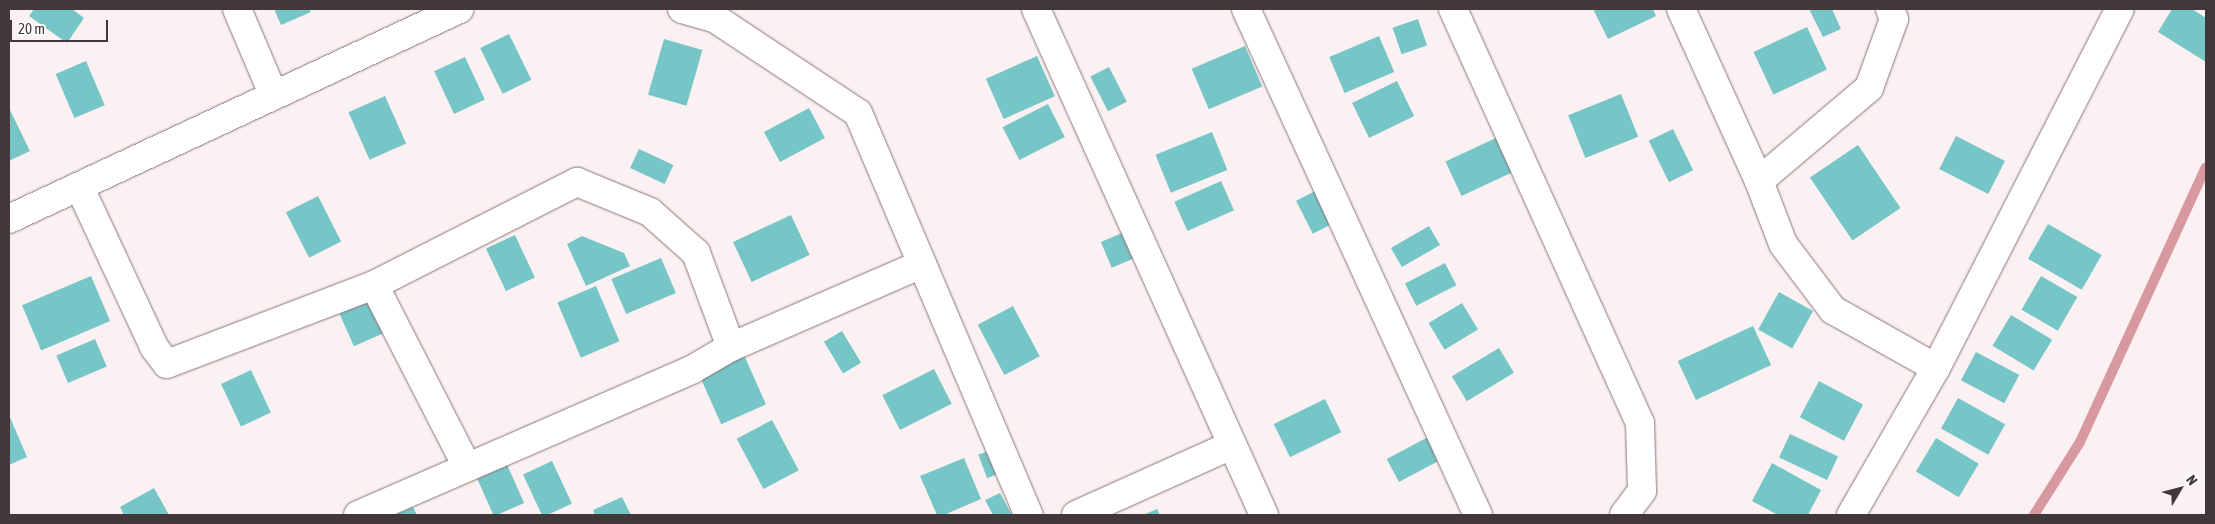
<!DOCTYPE html>
<style>
body{margin:0}
#map{position:relative;width:2215px;height:524px;overflow:hidden;background:#fcf1f2;font-family:"Asap Condensed",sans-serif}
div>[style]{position:absolute}
[style*='--x']{left:calc(var(--x)*1px);top:calc(var(--y)*1px);width:calc(var(--w)*1px);rotate:calc(var(--a)*1deg)}
.stream>*{height:10px;margin:-5px;padding:0 5px;transform-origin:5px;border-radius:5px;background:#d898a0}
.building>*{inset:0;background:#76c5c7;transform-origin:0 0}
.roads{filter:drop-shadow(0 0 1px #8a7476) drop-shadow(0 0 1px #8a7476)}
.minor>*{height:28px;margin:-14px;padding:0 14px;transform-origin:14px;border-radius:14px;background:#fff}
span{translate:-50% -50%;white-space:nowrap;text-align:center;line-height:1.15;-webkit-text-stroke:4.5px #fff;paint-order:stroke}
.frame{position:absolute;inset:0;border:10px solid #423839;pointer-events:none}
.north{position:absolute;left:2155px;top:464px;width:50px;height:50px;-webkit-text-stroke:4px #fff;paint-order:stroke;rotate:53deg;font-size:14px;font-weight:700;line-height:20px;text-align:center;color:#423839}
.north::after{content:'';display:block;margin:auto;width:18px;height:22px;background:#423839;clip-path:polygon(50% 0,100% 100%,50% 72%,0 100%)}
.scale{position:absolute;left:10px;top:20px;width:98px;height:22px;box-sizing:border-box;border:2px solid #423839;border-top:0;padding-left:6px;font-size:15px;line-height:18px;white-space:nowrap;color:#423839;-webkit-text-stroke:4px #fff;paint-order:stroke}
</style>
<div id="map">
<div class="stream">
<div style="--x:2034;--y:515;--w:86;--a:-57.8"></div>
<div style="--x:2080;--y:442;--w:302;--a:-65.4"></div>
</div>
<div class="building">
<div style="clip-path:polygon(34px 9px,72px 9px,84px 18px,67px 43px,29px 16px)"></div>
<div style="clip-path:polygon(274px 9px,309px 9px,311px 12px,281px 25px)"></div>
<div style="clip-path:polygon(1593px 9px,1653px 9px,1656px 16px,1608px 39px)"></div>
<div style="clip-path:polygon(1809px 9px,1832px 9px,1841px 29px,1823px 37px)"></div>
<div style="clip-path:polygon(2172px 9px,2192px 9px,2206px 18px,2206px 62px,2158px 32px)"></div>
<div style="left:1418px;top:19px;width:28px;height:27px;rotate:71deg"></div>
<div style="left:1807px;top:27px;width:47px;height:59px;rotate:65deg"></div>
<div style="left:509px;top:34px;width:51px;height:32px;rotate:64deg"></div>
<div style="left:1379px;top:36px;width:39px;height:54px;rotate:67deg"></div>
<div style="left:664px;top:39px;width:40px;height:58px;rotate:16deg"></div>
<div style="left:1245px;top:46px;width:44px;height:58px;rotate:67deg"></div>
<div style="left:1037px;top:56px;width:44px;height:56px;rotate:66deg"></div>
<div style="left:465px;top:57px;width:47px;height:34px;rotate:65deg"></div>
<div style="left:86px;top:61px;width:48px;height:33px;rotate:67deg"></div>
<div style="left:1109px;top:67px;width:39px;height:21px;rotate:63deg"></div>
<div style="left:1397px;top:81px;width:39px;height:50px;rotate:64deg"></div>
<div style="left:1621px;top:94px;width:46px;height:57px;rotate:68deg"></div>
<div style="left:385px;top:96px;width:52px;height:40px;rotate:66deg"></div>
<div style="left:1048px;top:104px;width:37px;height:51px;rotate:63deg"></div>
<div style="clip-path:polygon(9px 108px,30px 151px,9px 161px)"></div>
<div style="left:809px;top:108px;width:34px;height:51px;rotate:62deg"></div>
<div style="left:1673px;top:129px;width:46px;height:27px;rotate:64deg"></div>
<div style="left:1212px;top:132px;width:41px;height:61px;rotate:68deg"></div>
<div style="left:1956px;top:136px;width:55px;height:37px;rotate:27deg"></div>
<div style="left:1498px;top:137px;width:38px;height:58px;rotate:65deg"></div>
<div style="left:1858px;top:145px;width:76px;height:58px;rotate:56deg"></div>
<div style="left:639px;top:149px;width:38px;height:21px;rotate:25deg"></div>
<div style="left:1221px;top:181px;width:32px;height:51px;rotate:66deg"></div>
<div style="left:1321px;top:188px;width:37px;height:28px;rotate:63deg"></div>
<div style="left:318px;top:196px;width:51px;height:36px;rotate:63deg"></div>
<div style="left:791px;top:215px;width:44px;height:64px;rotate:65deg"></div>
<div style="left:2048px;top:224px;width:62px;height:40px;rotate:30deg"></div>
<div style="left:1429px;top:226px;width:22px;height:44px;rotate:60deg"></div>
<div style="left:1122px;top:233px;width:28px;height:23px;rotate:67deg"></div>
<div style="left:515px;top:235px;width:47px;height:32px;rotate:65deg"></div>
<div style="clip-path:polygon(582px 236px,624px 253px,630px 266px,586px 286px,567px 244px)"></div>
<div style="left:661px;top:258px;width:38px;height:54px;rotate:67deg"></div>
<div style="left:1445px;top:263px;width:25px;height:45px;rotate:63deg"></div>
<div style="left:91px;top:276px;width:49px;height:75px;rotate:67deg"></div>
<div style="left:2041px;top:276px;width:42px;height:39px;rotate:30deg"></div>
<div style="left:596px;top:286px;width:60px;height:42px;rotate:67deg"></div>
<div style="left:365px;top:290px;width:47px;height:33px;rotate:66deg"></div>
<div style="left:1779px;top:292px;width:39px;height:43px;rotate:29deg"></div>
<div style="left:1462px;top:303px;width:31px;height:39px;rotate:59deg"></div>
<div style="left:1013px;top:306px;width:57px;height:40px;rotate:62deg"></div>
<div style="left:2011px;top:315px;width:48px;height:36px;rotate:31deg"></div>
<div style="left:1753px;top:326px;width:43px;height:83px;rotate:65deg"></div>
<div style="left:842px;top:331px;width:37px;height:21px;rotate:59deg"></div>
<div style="left:95px;top:339px;width:30px;height:42px;rotate:67deg"></div>
<div style="left:1499px;top:348px;width:29px;height:55px;rotate:59deg"></div>
<div style="left:1976px;top:352px;width:49px;height:32px;rotate:28deg"></div>
<div style="left:744px;top:355px;width:54px;height:49px;rotate:66deg"></div>
<div style="left:934px;top:369px;width:39px;height:58px;rotate:63deg"></div>
<div style="left:251px;top:370px;width:47px;height:33px;rotate:65deg"></div>
<div style="left:1819px;top:381px;width:50px;height:41px;rotate:28deg"></div>
<div style="left:1958px;top:398px;width:54px;height:35px;rotate:29deg"></div>
<div style="left:1325px;top:399px;width:37px;height:57px;rotate:64deg"></div>
<div style="clip-path:polygon(9px 415px,27px 457px,9px 465px)"></div>
<div style="left:772px;top:420px;width:57px;height:40px;rotate:62deg"></div>
<div style="left:1790px;top:434px;width:53px;height:26px;rotate:25deg"></div>
<div style="left:1430px;top:436px;width:26px;height:49px;rotate:62deg"></div>
<div style="left:1936px;top:438px;width:50px;height:39px;rotate:31deg"></div>
<div style="left:996px;top:448px;width:25px;height:19px;rotate:69deg"></div>
<div style="clip-path:polygon(964px 458px,981px 499px,944px 515px,937px 515px,920px 476px)"></div>
<div style="left:505px;top:460px;width:47px;height:33px;rotate:66deg"></div>
<div style="left:552px;top:461px;width:47px;height:32px;rotate:65deg"></div>
<div style="clip-path:polygon(1772px 463px,1821px 490px,1808px 515px,1778px 515px,1752px 501px)"></div>
<div style="clip-path:polygon(154px 488px,169px 515px,124px 515px,120px 507px)"></div>
<div style="clip-path:polygon(1000px 493px,1012px 515px,993px 515px,985px 500px)"></div>
<div style="clip-path:polygon(622px 497px,631px 515px,595px 515px,593px 510px)"></div>
<div style="clip-path:polygon(413px 507px,417px 515px,394px 515px)"></div>
<div style="clip-path:polygon(1157px 509px,1160px 515px,1143px 515px)"></div>
</div>
<div class="roads">
<div class="minor">
<div style="--x:237;--y:9;--w:92;--a:67"></div>
<div style="--x:682;--y:9;--w:35;--a:16"></div>
<div style="--x:716;--y:19;--w:170;--a:33.5"></div>
<div style="--x:858;--y:113;--w:437;--a:67"></div>
<div style="--x:1036;--y:9;--w:555;--a:65.74"></div>
<div style="--x:1246;--y:9;--w:557;--a:65.37"></div>
<div style="--x:1453;--y:9;--w:454;--a:65.7"></div>
<div style="--x:1640;--y:423;--w:68;--a:88.3"></div>
<div style="--x:1642;--y:491;--w:30;--a:127"></div>
<div style="--x:1681;--y:9;--w:189;--a:65.6"></div>
<div style="--x:1759;--y:181;--w:67;--a:69.1"></div>
<div style="--x:1783;--y:244;--w:83;--a:52.9"></div>
<div style="--x:1833;--y:310;--w:118;--a:29.4"></div>
<div style="--x:1759;--y:181;--w:144;--a:-40.2"></div>
<div style="--x:1869;--y:88;--w:73;--a:-70.1"></div>
<div style="--x:1894;--y:19;--w:11;--a:-112"></div>
<div style="--x:80;--y:188;--w:175;--a:65"></div>
<div style="--x:154;--y:347;--w:21;--a:53"></div>
<div style="--x:167;--y:364;--w:222;--a:-20.9"></div>
<div style="--x:374;--y:285;--w:228;--a:-26.9"></div>
<div style="--x:577;--y:182;--w:79;--a:22.3"></div>
<div style="--x:650;--y:212;--w:62;--a:41.7"></div>
<div style="--x:696;--y:253;--w:100;--a:69.6"></div>
<div style="--x:9;--y:219;--w:497;--a:-25"></div>
<div style="--x:374;--y:285;--w:202;--a:62.9"></div>
<div style="--x:358;--y:515;--w:365;--a:-23.5"></div>
<div style="--x:693;--y:369;--w:44;--a:-30.1"></div>
<div style="--x:731;--y:347;--w:208;--a:-23.5"></div>
<div style="--x:1076;--y:515;--w:171;--a:-24.2"></div>
<div style="--x:1851;--y:515;--w:170;--a:-60"></div>
<div style="--x:1936;--y:368;--w:403;--a:-62.9"></div>
</div>
</div>
<div class="frame"></div>
<div class="north">N</div>
<div class="scale">20 m</div>
</div>
